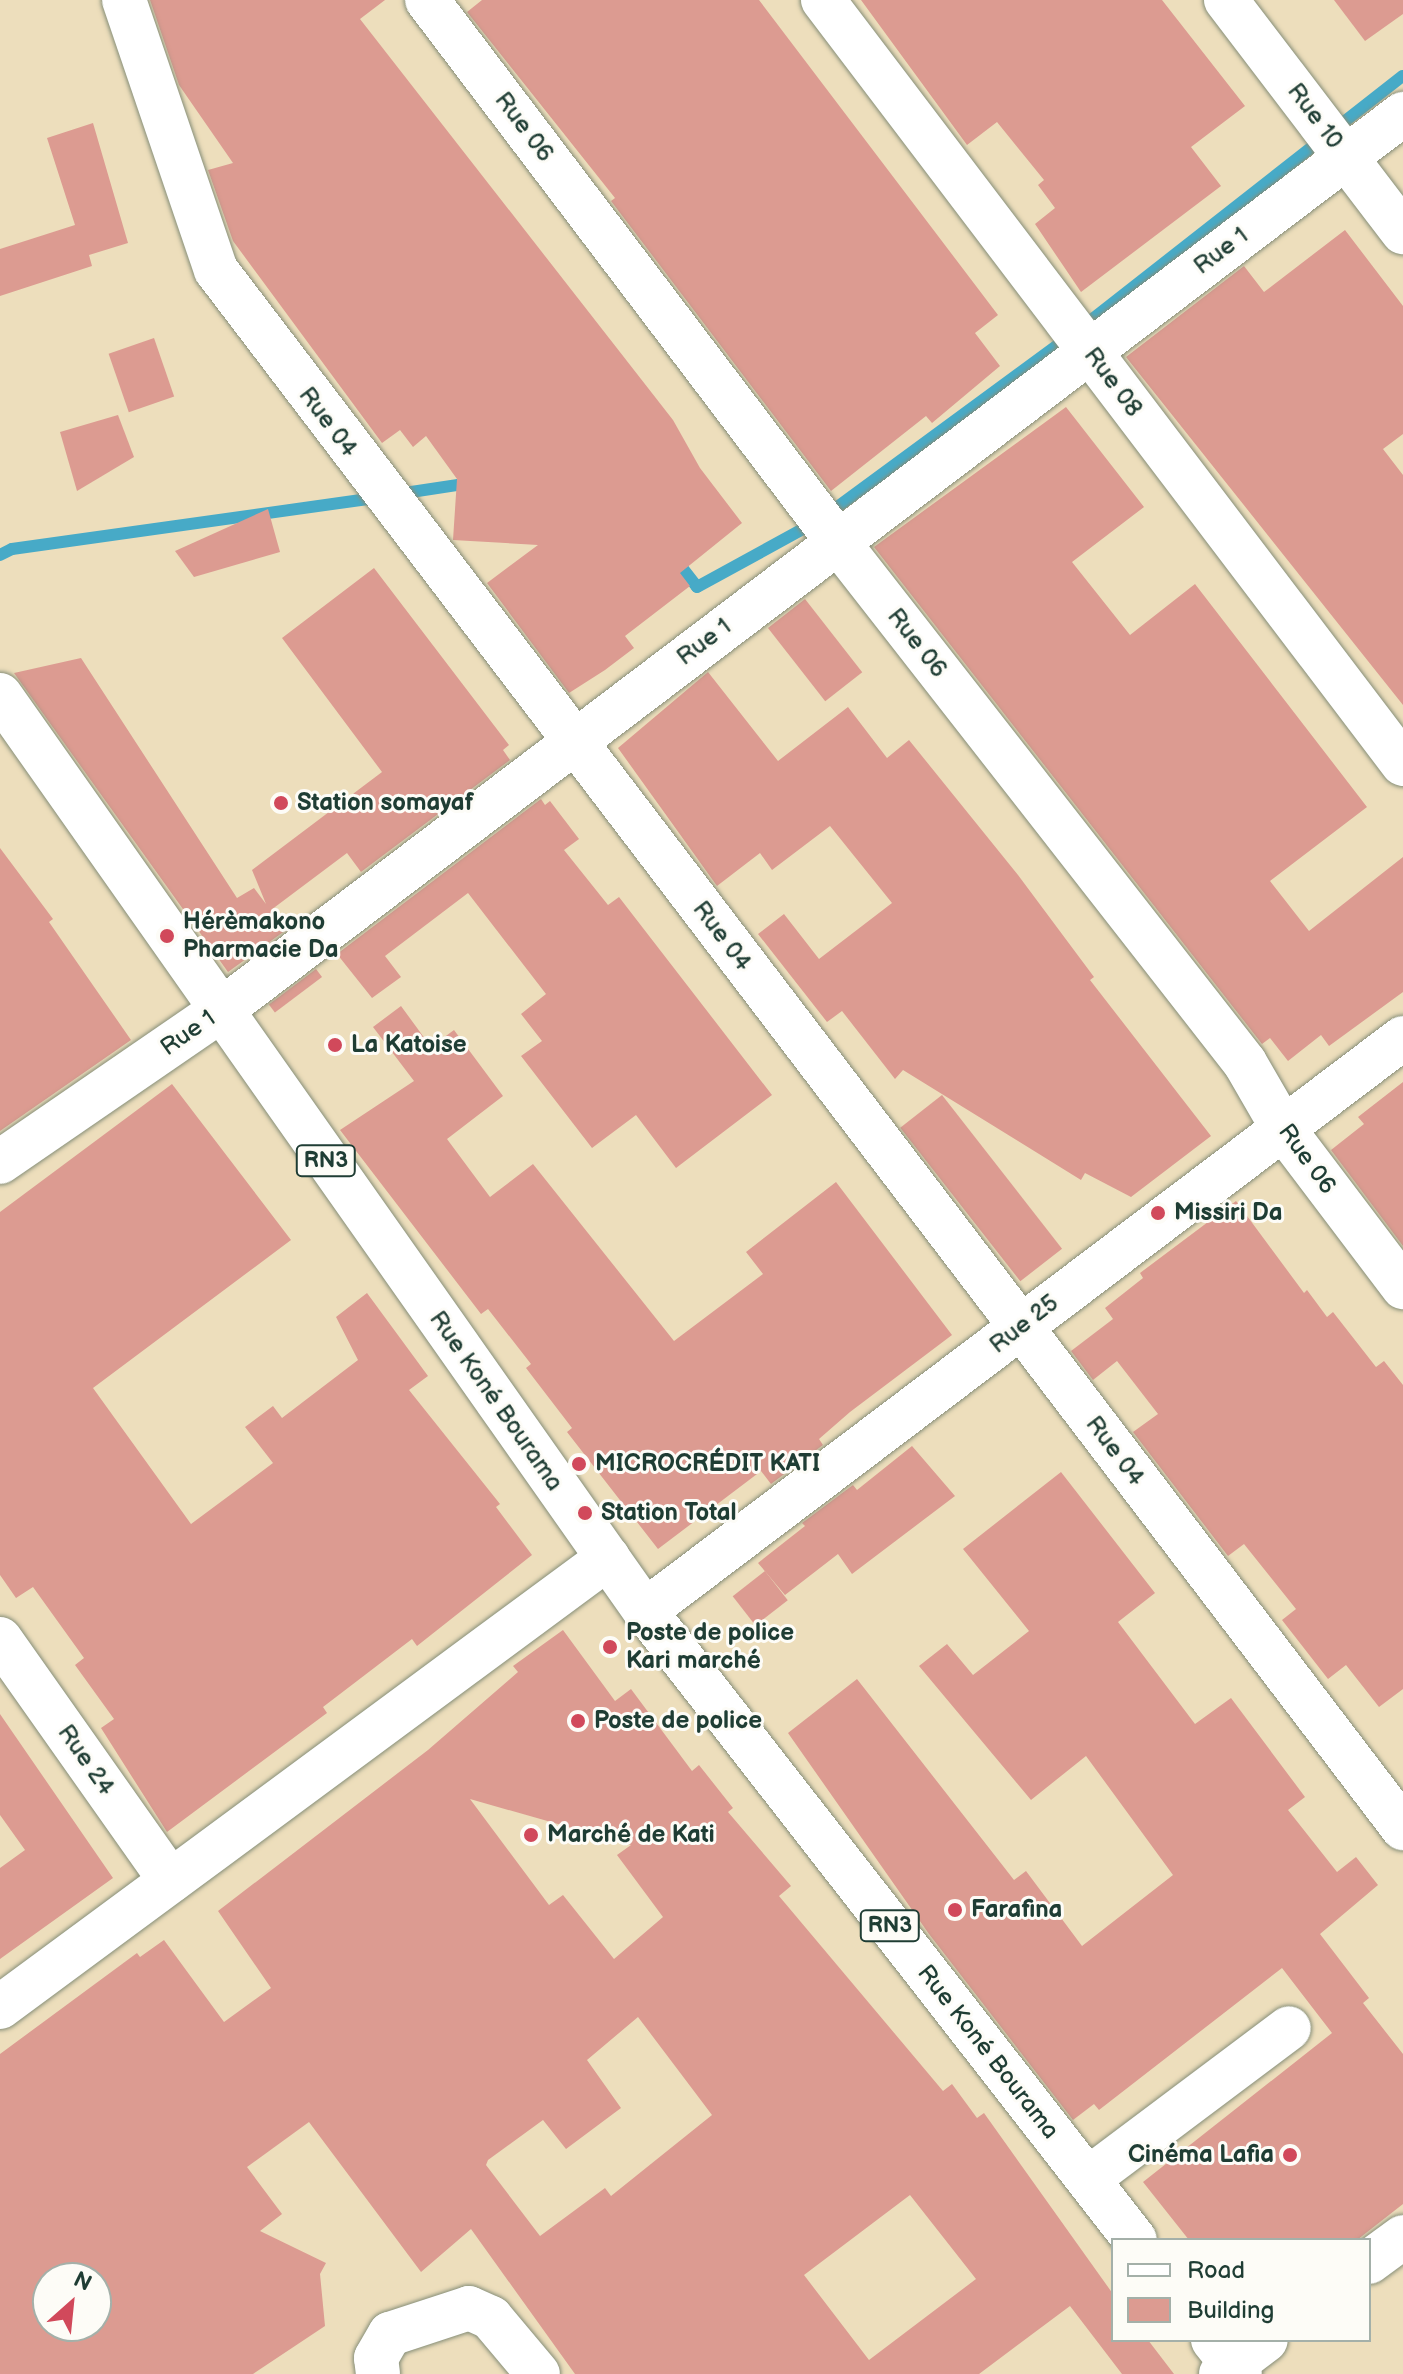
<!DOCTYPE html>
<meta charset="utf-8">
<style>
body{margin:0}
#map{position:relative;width:1403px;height:2374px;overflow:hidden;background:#eddebc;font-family:"Balsamiq Sans",sans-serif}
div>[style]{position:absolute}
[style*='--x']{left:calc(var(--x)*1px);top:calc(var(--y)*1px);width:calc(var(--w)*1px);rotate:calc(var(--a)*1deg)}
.stream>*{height:12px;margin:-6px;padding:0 6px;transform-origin:6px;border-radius:6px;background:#47aac7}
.building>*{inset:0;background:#dc9b91;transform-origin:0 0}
.roads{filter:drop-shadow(0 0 2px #868e78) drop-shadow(0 0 2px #868e78)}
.minor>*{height:44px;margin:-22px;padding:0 22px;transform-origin:22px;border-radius:22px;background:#fff}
.highway>*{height:44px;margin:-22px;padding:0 22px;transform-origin:22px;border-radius:22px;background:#fff}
.dots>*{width:22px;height:22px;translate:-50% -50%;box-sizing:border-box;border:4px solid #fdfcf7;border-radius:50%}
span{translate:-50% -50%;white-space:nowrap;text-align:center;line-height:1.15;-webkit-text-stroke:6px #fdfcf7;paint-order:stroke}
.shield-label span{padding:2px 6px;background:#fdfcf7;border:2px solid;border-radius:6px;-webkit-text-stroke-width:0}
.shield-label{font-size:22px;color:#1f3d34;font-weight:700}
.street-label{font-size:24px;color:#1f3d34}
.poi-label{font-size:24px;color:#1f3d34;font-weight:700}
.left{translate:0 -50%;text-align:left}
.right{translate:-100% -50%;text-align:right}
.legend{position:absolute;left:1111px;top:2238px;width:260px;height:104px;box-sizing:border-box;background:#fdfcf7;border:2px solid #a4b0a9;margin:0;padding:10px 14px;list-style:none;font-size:24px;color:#1f3d34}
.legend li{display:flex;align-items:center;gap:16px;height:40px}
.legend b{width:40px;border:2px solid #a4b0a9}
.north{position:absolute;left:32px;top:2262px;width:80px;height:80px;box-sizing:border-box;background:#fdfcf7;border:2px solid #a4b0a9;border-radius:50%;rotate:27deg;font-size:22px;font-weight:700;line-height:32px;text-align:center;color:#1f3d34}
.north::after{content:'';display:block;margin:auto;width:28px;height:36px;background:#d1495b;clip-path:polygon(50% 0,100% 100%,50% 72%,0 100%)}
</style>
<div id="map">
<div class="stream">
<div style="--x:398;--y:494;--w:74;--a:-8.6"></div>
<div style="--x:0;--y:555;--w:13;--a:-27"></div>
<div style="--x:12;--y:549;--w:372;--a:-8"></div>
<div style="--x:676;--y:560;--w:34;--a:52"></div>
<div style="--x:697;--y:587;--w:141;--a:-28.7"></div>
<div style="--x:821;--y:519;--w:316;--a:-36.3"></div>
<div style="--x:1076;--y:332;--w:415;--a:-38.1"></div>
</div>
<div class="building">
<div style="clip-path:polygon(150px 0,385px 0,360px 19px,673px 420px,700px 468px,742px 523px,680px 573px,690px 586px,625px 636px,634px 648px,605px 670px,569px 693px,487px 583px,538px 545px,453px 540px,457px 479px,426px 436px,413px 447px,400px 430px,382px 443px,233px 241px,208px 170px,233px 163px,179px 85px)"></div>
<div style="clip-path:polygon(482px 0,759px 0,998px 315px,975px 333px,1000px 366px,932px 423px,926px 416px,831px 491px,611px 201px,615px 198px,467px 12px)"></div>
<div style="clip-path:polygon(861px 0,1162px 0,1245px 106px,1191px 147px,1221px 186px,1081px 292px,1035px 224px,1055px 208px,1038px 185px,1044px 180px,997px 122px,967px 145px)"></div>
<div style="clip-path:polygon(1334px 0,1403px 0,1403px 14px,1365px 41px)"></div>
<div style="clip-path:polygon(93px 123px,128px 243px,89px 255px,92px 266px,0 296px,0 249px,75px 225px,47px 138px)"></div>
<div style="clip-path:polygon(1345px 230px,1403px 306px,1403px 434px,1383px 449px,1403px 475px,1403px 705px,1126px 357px,1244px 266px,1264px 292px)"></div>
<div style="left:154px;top:338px;width:62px;height:48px;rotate:71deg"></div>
<div style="clip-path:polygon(1066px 407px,1144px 507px,1072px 562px,1130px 635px,1195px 584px,1367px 807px,1270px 881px,1309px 931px,1403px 857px,1403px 992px,1329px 1046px,1321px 1035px,1288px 1061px,1270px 1038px,1262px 1044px,874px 547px)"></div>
<div style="clip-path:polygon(118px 415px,134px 457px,77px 491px,60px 432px)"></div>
<div style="clip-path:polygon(268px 509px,280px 552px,194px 577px,175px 551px)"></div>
<div style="clip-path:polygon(374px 568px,509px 745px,503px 750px,510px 760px,361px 872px,347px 853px,271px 910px,286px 930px,228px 972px,14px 673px,81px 658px,237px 898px,254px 888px,266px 904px,252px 870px,382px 772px,282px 638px)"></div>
<div style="left:805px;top:599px;width:93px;height:47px;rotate:52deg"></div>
<div style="clip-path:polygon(708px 672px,778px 761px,848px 707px,887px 758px,909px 740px,1018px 875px,1094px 977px,1090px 980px,1211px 1136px,1131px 1197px,1085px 1173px,1081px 1180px,903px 1070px,895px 1079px,842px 1011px,827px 1022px,758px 934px,784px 914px,819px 959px,892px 903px,830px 826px,772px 870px,760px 853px,717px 886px,618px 748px)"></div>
<div style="clip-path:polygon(541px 799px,545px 805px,550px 801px,579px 839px,564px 850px,608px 905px,619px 897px,772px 1095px,676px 1168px,636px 1115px,592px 1148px,521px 1056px,542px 1041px,521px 1014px,546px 994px,468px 893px,385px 956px,401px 977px,372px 998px,337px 954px)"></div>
<div style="clip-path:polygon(0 848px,53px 919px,49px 922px,131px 1040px,0 1131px)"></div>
<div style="left:316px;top:969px;width:10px;height:59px;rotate:53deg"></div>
<div style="clip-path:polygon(401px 1006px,431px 1047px,454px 1030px,503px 1096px,447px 1139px,490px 1197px,533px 1164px,674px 1341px,763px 1274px,746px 1252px,836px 1182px,952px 1335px,850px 1412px,819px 1439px,823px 1445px,771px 1484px,761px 1471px,658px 1549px,567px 1432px,572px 1428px,526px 1368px,531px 1364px,488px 1309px,481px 1314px,340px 1130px,414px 1081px,373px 1027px)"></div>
<div style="clip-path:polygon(1403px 1082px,1403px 1246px,1331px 1150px,1364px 1124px,1358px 1117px)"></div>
<div style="clip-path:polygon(172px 1084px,291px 1240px,93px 1388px,191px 1524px,273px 1463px,245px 1427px,273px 1406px,282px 1418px,358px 1360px,336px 1317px,367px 1293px,428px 1376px,409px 1390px,500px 1504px,496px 1507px,532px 1555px,417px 1646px,412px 1639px,323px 1707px,327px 1713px,167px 1832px,101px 1728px,114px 1719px,75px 1665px,84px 1658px,33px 1587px,16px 1598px,0 1575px,0 1212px)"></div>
<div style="left:942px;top:1095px;width:195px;height:53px;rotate:52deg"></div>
<div style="clip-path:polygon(1236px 1201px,1304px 1293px,1307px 1290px,1327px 1317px,1333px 1312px,1376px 1367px,1384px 1361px,1403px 1385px,1403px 1689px,1379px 1707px,1346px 1665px,1328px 1679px,1282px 1620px,1296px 1609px,1244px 1544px,1228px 1556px,1133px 1432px,1158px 1414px,1117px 1361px,1093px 1380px,1071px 1351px,1113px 1319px,1105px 1308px,1143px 1278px,1140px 1273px)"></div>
<div style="clip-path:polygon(912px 1446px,955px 1496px,852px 1574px,838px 1554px,785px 1595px,758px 1563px,805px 1526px,802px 1523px,853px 1485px,857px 1490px)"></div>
<div style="clip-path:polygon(1061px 1472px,1155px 1593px,1118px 1622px,1195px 1724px,1231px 1698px,1305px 1797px,1288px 1810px,1337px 1872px,1356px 1857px,1378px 1885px,1320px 1934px,1369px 1998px,1363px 2003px,1403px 2054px,1403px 2204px,1357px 2240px,1189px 2240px,1143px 2182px,1332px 2033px,1282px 1968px,1099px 2110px,1094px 2104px,1073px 2120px,929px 1934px,788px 1733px,857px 1679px,1014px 1880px,1026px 1871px,1082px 1946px,1173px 1875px,1086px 1756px,1031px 1800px,919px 1666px,947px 1644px,973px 1675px,1029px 1631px,963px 1549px)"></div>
<div style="left:765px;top:1571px;width:37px;height:41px;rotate:52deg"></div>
<div style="clip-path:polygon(evenodd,563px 1630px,615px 1701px,631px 1689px,692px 1771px,699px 1765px,733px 1808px,728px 1812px,791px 1886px,779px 1896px,943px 2091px,952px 2084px,977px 2118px,984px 2113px,1113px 2294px,1113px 2340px,1148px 2340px,1174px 2374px,1122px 2374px,1070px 2306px,979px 2374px,575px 2374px,471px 2229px,421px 2272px,309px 2122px,247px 2167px,282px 2214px,260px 2231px,326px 2263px,320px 2274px,325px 2326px,253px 2374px,0 2374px,0 2054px,137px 1953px,140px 1957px,164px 1940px,224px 2022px,271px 1988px,218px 1911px,428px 1750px,518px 1672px,513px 1666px,563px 1630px,470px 1799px,579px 1830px,598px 1829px,604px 1837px,631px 1845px,617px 1855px,663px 1917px,614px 1959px,563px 1895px,549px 1905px,470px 1799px,563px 1630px,638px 2017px,712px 2115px,611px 2196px,605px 2188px,540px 2236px,486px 2165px,488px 2160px,543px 2120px,566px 2149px,621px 2108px,587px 2060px,638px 2017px,563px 1630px,910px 2195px,976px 2279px,869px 2360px,804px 2275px,910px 2195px,563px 1630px,48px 2278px,96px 2278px,96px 2326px,48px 2326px,48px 2278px)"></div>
<div style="clip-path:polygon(0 1714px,113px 1878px,0 1959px,0 1868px,25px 1850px,0 1815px)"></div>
</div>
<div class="roads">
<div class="minor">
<div style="--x:124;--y:0;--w:285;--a:71.2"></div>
<div style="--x:216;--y:270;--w:1959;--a:52.7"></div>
<div style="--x:427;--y:0;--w:680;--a:52.83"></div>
<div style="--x:838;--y:542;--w:661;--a:52"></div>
<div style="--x:1245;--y:1063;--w:74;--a:60"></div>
<div style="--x:1282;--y:1127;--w:201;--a:52.9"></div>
<div style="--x:823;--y:0;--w:959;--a:52.8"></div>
<div style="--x:1226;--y:0;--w:292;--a:52.7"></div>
<div style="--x:0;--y:1162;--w:267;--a:-34.5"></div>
<div style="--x:220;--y:1011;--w:1485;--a:-37.17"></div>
<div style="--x:645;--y:1611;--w:950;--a:-37.09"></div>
<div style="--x:0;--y:1639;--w:296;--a:54.8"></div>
<div style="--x:0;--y:2007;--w:756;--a:-36.45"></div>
<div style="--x:1088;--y:2179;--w:251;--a:-36.9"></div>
<div style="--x:1369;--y:2262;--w:42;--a:-36.3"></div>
<div style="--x:378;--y:2374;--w:16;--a:-97"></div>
<div style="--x:376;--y:2358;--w:28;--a:-60"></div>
<div style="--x:390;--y:2334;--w:83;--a:-18.2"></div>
<div style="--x:469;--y:2308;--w:24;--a:24"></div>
<div style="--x:491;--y:2318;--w:73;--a:50"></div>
<div style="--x:1221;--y:2374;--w:56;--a:-37.1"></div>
</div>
<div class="highway">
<div style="--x:0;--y:695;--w:1120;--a:54.85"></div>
<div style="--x:645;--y:1611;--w:797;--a:52.08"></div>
<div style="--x:1213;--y:2340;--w:43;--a:51.5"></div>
</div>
</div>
<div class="dots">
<div style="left:281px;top:803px;background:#d1495b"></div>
<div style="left:167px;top:936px;background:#d1495b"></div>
<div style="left:335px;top:1045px;background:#d1495b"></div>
<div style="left:1158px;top:1213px;background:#d1495b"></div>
<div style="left:579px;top:1464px;background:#d1495b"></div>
<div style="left:585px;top:1513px;background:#d1495b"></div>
<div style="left:610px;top:1647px;background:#d1495b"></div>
<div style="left:578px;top:1721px;background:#d1495b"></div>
<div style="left:531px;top:1835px;background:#d1495b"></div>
<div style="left:955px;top:1910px;background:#d1495b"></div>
<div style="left:1290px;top:2155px;background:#d1495b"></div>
</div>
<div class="shield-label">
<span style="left:326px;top:1161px">RN3</span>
<span style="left:890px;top:1926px">RN3</span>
</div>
<div class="street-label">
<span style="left:1315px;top:116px;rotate:53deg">Rue 10</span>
<span style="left:524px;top:127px;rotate:53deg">Rue 06</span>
<span style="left:1221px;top:251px;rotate:-37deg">Rue 1</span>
<span style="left:1113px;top:382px;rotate:53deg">Rue 08</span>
<span style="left:328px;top:422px;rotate:53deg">Rue 04</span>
<span style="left:704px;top:642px;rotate:-37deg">Rue 1</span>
<span style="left:917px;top:643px;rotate:52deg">Rue 06</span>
<span style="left:722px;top:936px;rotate:53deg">Rue 04</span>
<span style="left:188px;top:1033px;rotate:-35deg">Rue 1</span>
<span style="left:1307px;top:1159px;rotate:54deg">Rue 06</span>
<span style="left:1024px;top:1324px;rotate:-38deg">Rue 25</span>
<span style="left:496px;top:1401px;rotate:55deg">Rue Koné Bourama</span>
<span style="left:1115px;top:1451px;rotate:53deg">Rue 04</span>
<span style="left:86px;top:1760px;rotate:55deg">Rue 24</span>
<span style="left:988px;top:2052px;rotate:52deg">Rue Koné Bourama</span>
</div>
<div class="poi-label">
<span class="left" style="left:297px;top:803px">Station somayaf</span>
<span class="left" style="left:183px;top:936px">Hérèmakono<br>Pharmacie Da</span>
<span class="left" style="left:351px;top:1045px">La Katoise</span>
<span class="left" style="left:1174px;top:1213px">Missiri Da</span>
<span class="left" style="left:595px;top:1464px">MICROCRÉDIT KATI</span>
<span class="left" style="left:601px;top:1513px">Station Total</span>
<span class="left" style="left:626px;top:1647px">Poste de police<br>Kari marché</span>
<span class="left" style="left:594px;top:1721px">Poste de police</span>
<span class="left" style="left:547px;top:1835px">Marché de Kati</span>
<span class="left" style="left:971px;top:1910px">Farafina</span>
<span class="right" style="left:1274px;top:2155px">Cinéma Lafia</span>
</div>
<ul class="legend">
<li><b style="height:10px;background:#fff"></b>Road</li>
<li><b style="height:22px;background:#dc9b91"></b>Building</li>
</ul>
<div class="north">N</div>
</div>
